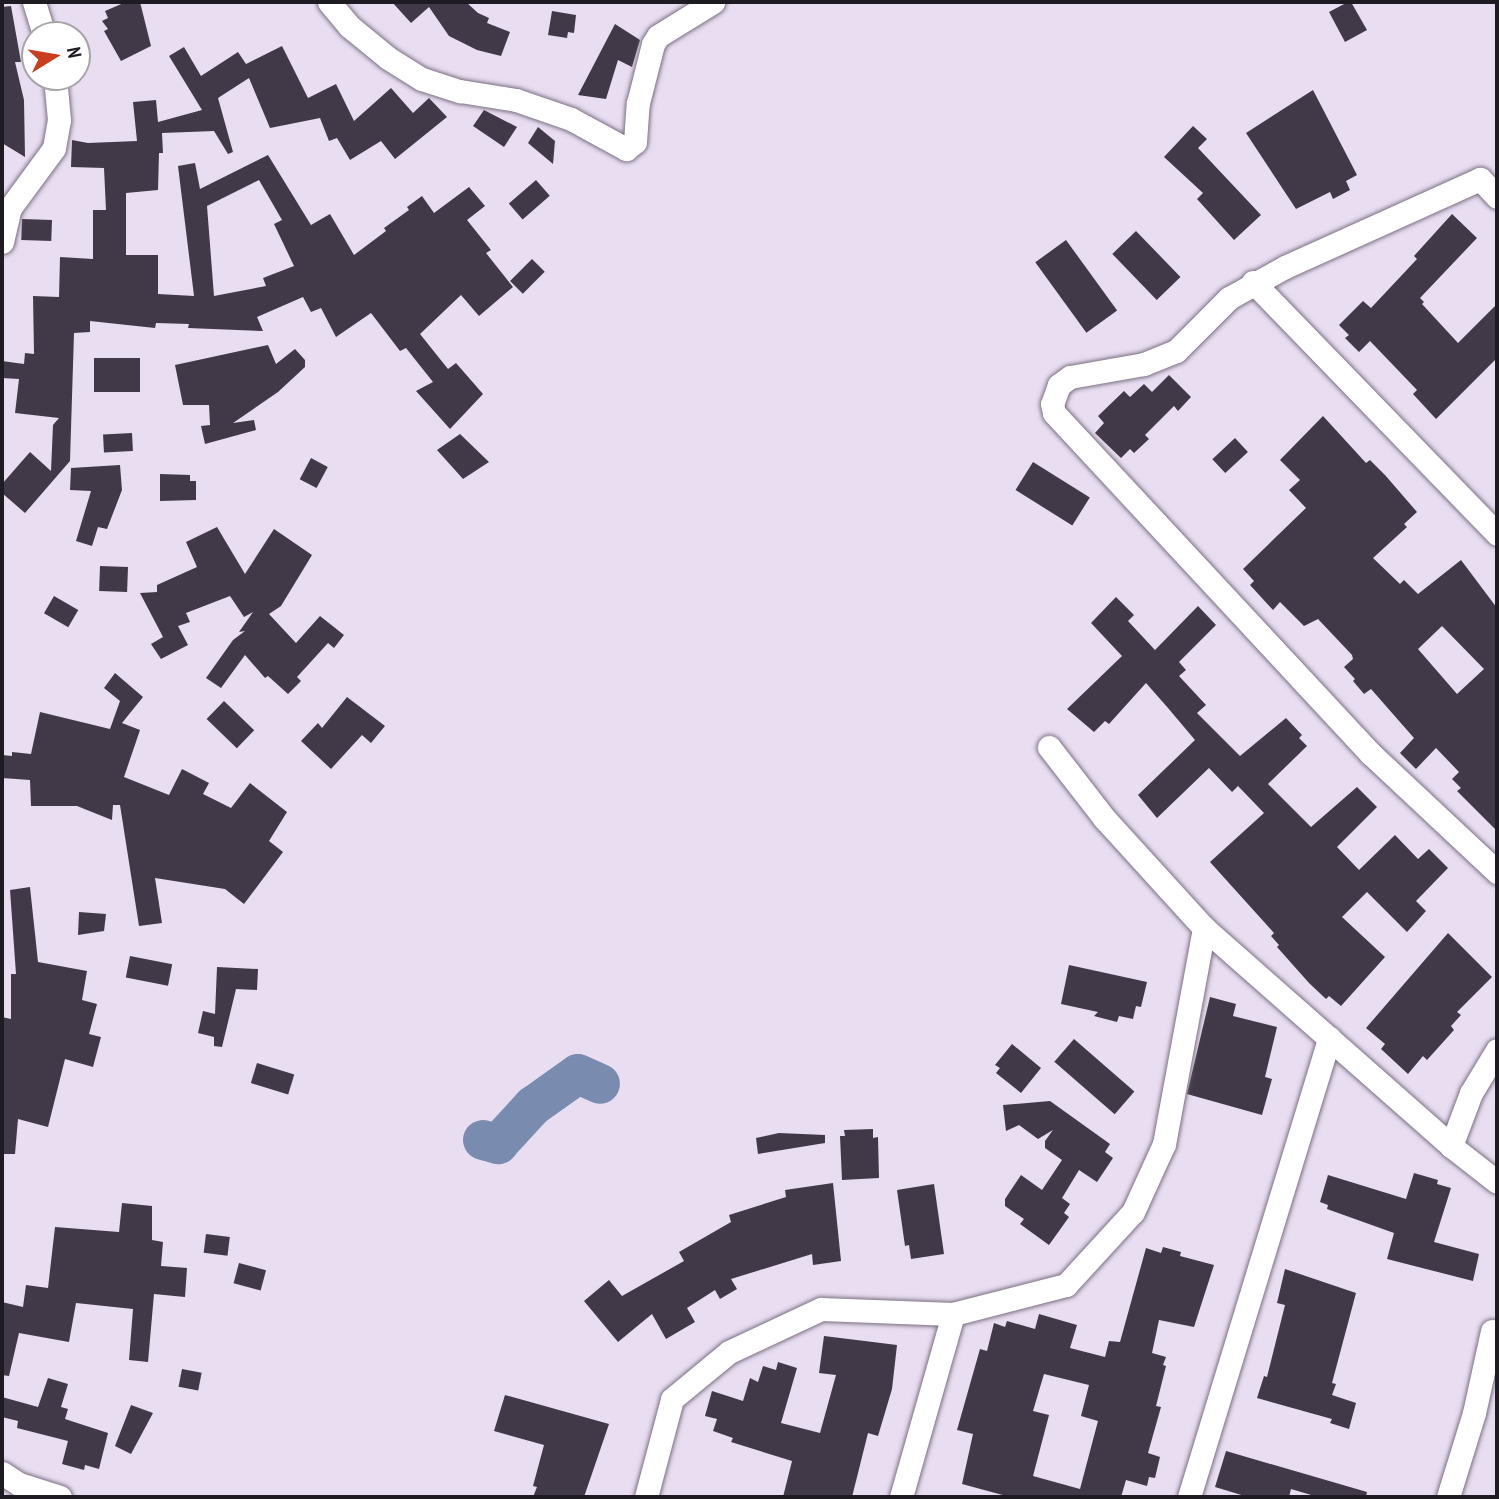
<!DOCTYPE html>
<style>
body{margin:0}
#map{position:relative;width:1499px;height:1499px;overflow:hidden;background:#e9ddf1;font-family:"PT Sans Narrow",sans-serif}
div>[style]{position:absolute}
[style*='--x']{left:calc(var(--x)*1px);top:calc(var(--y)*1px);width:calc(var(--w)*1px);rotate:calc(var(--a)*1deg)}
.river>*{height:40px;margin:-20px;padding:0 20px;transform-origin:20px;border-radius:20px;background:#7a8bb0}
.building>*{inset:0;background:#423948;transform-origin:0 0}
.roads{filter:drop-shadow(0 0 2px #7b7082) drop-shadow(0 0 2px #7b7082)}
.street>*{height:23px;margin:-11.5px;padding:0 11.5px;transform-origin:11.5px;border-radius:11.5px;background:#fff}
span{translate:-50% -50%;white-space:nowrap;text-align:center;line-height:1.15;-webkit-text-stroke:7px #fff;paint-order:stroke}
.frame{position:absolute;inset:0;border:4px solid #1f1b22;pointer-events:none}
.north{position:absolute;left:21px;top:21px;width:70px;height:70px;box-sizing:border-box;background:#fff;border:2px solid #a5a4a7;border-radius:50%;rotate:79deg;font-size:19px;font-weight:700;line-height:28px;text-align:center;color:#1f1b22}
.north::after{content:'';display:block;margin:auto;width:24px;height:32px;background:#c83e1f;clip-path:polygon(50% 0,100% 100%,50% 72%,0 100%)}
</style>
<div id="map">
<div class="river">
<div style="--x:483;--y:1140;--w:16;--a:15"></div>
<div style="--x:498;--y:1144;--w:52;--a:-47.4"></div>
<div style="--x:533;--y:1106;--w:55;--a:-35.4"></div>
<div style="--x:578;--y:1074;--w:24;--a:24"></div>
</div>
<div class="building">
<div style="clip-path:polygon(126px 2px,140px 2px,151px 46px,121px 61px,104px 31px,108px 29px,102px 21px,108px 18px,105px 11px)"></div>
<div style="clip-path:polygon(392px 2px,466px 2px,478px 13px,489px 18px,487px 23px,510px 32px,501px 56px,477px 50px,449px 36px,429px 7px,411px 23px)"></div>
<div style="clip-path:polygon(1348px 2px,1351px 2px,1367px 30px,1345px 42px,1329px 12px)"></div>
<div style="clip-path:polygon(11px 6px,21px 62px,15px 62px,24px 100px,25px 157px,2px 143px,2px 7px)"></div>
<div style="clip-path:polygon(552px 11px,576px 15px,574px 33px,568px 32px,567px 38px,548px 35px)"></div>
<div style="clip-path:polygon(615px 24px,640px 40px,632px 67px,618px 60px,606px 99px,578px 95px)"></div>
<div style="clip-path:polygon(evenodd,282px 46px,308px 98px,336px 84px,354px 121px,391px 88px,413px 113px,429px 98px,447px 117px,395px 159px,381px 141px,350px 160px,337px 138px,329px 141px,320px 118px,270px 128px,249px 78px,218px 98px,233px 152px,228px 154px,214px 131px,162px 133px,163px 153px,159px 153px,158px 190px,126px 193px,126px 255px,158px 255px,158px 294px,194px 296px,178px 166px,195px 163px,200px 189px,268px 155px,311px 225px,330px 214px,354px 255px,386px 231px,384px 228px,409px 210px,407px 207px,422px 196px,434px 213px,469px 187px,485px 206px,467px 220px,491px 250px,486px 253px,513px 287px,479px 316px,461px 295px,420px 334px,448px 369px,456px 363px,483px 394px,450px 429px,416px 391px,433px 382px,406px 348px,400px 351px,371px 313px,336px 337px,321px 308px,311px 312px,303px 297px,257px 317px,263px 331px,188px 328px,189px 324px,156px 323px,155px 328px,90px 321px,90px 332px,74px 333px,70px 461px,25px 513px,2px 493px,2px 484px,30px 452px,51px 471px,53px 425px,59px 418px,15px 413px,19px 379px,2px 378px,2px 361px,24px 364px,25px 353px,34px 354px,33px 296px,59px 297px,60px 257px,93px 259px,93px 210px,106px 210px,104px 168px,71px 167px,72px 140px,88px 143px,137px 141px,133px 102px,156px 100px,158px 122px,202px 110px,169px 56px,184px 47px,201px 76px,238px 52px,246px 64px,282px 46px,259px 180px,282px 220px,274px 224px,294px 266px,263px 278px,266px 286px,214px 296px,207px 206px,259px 180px)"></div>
<div style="clip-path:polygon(1313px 90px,1357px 175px,1346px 181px,1350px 190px,1333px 199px,1330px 192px,1296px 209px,1246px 133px)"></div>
<div style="clip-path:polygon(484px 110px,517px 127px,504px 147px,473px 126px)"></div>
<div style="clip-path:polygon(1193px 126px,1207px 139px,1198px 148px,1261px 215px,1234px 240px,1197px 199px,1203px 193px,1164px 157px)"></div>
<div style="clip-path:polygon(538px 127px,555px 141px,553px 164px,528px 143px)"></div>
<div style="left:536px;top:180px;width:21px;height:36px;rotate:49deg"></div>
<div style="clip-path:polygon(1452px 214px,1477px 238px,1420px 298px,1424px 302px,1422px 304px,1458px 343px,1497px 304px,1497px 358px,1436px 419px,1413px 394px,1417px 390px,1370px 341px,1359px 352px,1345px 338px,1349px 335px,1339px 325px,1363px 301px,1371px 308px,1417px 259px,1414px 256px)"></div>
<div style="left:22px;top:219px;width:30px;height:21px;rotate:2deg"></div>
<div style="left:1136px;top:231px;width:64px;height:33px;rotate:46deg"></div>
<div style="left:1066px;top:240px;width:87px;height:38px;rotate:54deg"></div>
<div style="left:532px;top:259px;width:18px;height:31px;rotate:45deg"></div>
<div style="clip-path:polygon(268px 345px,276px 364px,295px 349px,305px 360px,305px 367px,278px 392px,233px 423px,254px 420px,256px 430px,205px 444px,201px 426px,210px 425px,209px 405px,183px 405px,175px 365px)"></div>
<div style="left:94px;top:358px;width:46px;height:34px"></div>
<div style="clip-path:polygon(1169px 375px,1191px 397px,1178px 411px,1174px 406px,1145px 435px,1149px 439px,1134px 453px,1130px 449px,1121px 458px,1095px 433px,1104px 423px,1098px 416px,1124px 391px,1130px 397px,1144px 384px,1152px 392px)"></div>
<div style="clip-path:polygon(evenodd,1323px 416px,1366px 463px,1370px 460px,1385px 475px,1417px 512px,1404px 524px,1407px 527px,1373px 558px,1400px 584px,1404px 580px,1418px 594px,1461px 560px,1497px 608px,1497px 831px,1457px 791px,1461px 788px,1452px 779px,1459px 772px,1436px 748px,1416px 769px,1400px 753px,1414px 738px,1371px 689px,1364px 694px,1353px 681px,1355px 679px,1344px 667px,1353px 659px,1352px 655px,1318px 619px,1304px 626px,1280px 602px,1273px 610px,1250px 585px,1254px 581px,1243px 569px,1306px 508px,1289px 490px,1300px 480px,1280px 460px,1323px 416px,1442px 626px,1484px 669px,1457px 694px,1418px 649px,1442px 626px)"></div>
<div style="left:132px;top:433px;width:18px;height:29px;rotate:87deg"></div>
<div style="clip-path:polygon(460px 434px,489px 462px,463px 479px,437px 450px)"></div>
<div style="left:1235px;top:438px;width:19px;height:31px;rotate:47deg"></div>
<div style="left:311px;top:458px;width:19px;height:24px;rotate:28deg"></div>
<div style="left:1033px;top:462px;width:67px;height:33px;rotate:32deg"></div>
<div style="clip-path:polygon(120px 465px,122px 490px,107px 529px,98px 527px,92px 546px,76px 541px,91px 491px,70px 490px,71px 468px)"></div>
<div style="clip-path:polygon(160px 474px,190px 475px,190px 481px,196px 481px,196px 500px,160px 501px)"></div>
<div style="clip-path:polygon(217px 527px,245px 574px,274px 529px,312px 555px,281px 606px,269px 614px,296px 643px,320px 616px,344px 635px,334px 648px,328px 643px,297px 677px,301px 681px,288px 694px,268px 676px,265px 678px,245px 655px,221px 688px,206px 678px,233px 640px,245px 631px,239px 632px,253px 612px,244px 617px,230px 596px,186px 613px,190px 622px,178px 626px,188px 645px,161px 659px,151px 644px,163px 637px,140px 593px,157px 592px,157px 585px,197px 567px,186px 542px)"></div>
<div style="left:100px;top:566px;width:28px;height:25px;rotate:2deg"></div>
<div style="left:54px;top:596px;width:28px;height:20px;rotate:30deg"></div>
<div style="clip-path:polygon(1116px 597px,1134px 615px,1128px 621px,1155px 650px,1198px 606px,1216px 625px,1179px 662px,1186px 670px,1179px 676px,1206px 705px,1197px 713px,1240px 756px,1286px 718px,1302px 735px,1299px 738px,1307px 746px,1268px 784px,1311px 827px,1357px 787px,1377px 807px,1337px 847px,1359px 870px,1395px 835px,1418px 859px,1429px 849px,1448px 868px,1416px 901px,1426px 911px,1407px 932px,1367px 892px,1342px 917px,1385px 957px,1341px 1006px,1329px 996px,1326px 999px,1309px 983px,1277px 947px,1279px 945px,1271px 936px,1274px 933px,1210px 862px,1264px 813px,1238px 786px,1232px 792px,1209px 768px,1157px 818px,1138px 795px,1195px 740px,1168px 708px,1146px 683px,1109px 724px,1105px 721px,1094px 732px,1067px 709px,1122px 656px,1091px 623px)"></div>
<div style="clip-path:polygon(115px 673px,143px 697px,122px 723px,140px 730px,124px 777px,169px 795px,182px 769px,209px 783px,203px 794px,231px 808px,250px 783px,287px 812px,269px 841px,283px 852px,244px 904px,225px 889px,155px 878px,162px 923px,139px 926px,120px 805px,113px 805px,112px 820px,77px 806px,31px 806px,30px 780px,2px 778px,2px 755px,12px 756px,12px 752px,31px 754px,40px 712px,110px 729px,120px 701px,104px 688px)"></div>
<div style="clip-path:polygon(347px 697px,385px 726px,371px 743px,362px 735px,331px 769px,301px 741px,318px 723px,322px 728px)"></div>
<div style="left:224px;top:701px;width:42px;height:25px;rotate:44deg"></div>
<div style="clip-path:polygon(30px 887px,38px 962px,87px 971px,82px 1000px,97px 1004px,89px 1034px,101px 1037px,93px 1067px,65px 1059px,48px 1127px,18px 1119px,15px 1154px,2px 1154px,2px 1017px,11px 1019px,11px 974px,16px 974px,10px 890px)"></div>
<div style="clip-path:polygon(79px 912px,106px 914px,104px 931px,78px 935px)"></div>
<div style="clip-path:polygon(1448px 933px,1492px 977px,1457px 1012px,1461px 1015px,1451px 1026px,1454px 1030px,1427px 1060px,1423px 1056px,1408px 1074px,1381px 1049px,1385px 1044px,1366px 1028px)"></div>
<div style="left:130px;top:956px;width:43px;height:22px;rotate:11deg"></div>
<div style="clip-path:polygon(1069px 965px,1147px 982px,1141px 1007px,1136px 1006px,1133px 1019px,1119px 1016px,1117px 1022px,1094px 1016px,1098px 1012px,1061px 1004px)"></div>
<div style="clip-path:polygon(217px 967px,258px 969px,257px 990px,236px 989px,222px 1047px,214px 1046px,214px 1037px,198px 1033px,203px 1011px,215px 1014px)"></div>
<div style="clip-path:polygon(1210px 997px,1236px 1004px,1233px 1016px,1277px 1027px,1265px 1077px,1272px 1079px,1262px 1115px,1187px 1094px)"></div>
<div style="left:1074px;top:1039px;width:80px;height:30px;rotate:41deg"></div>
<div style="clip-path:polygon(1012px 1044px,1041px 1068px,1021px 1093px,996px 1073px,1000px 1068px,995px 1065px)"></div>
<div style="left:257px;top:1063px;width:39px;height:21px;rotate:17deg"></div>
<div style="clip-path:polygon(1050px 1101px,1110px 1144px,1105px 1152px,1113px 1158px,1097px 1182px,1079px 1170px,1062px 1198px,1070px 1204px,1064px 1213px,1069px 1217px,1049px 1245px,1020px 1224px,1024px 1219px,1005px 1206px,1005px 1199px,1021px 1175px,1042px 1190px,1062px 1160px,1045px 1148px,1045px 1141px,1053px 1130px,1038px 1139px,1019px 1125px,1006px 1131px,1003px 1105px)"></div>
<div style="clip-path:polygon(873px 1129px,873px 1138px,878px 1137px,879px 1178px,842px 1180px,840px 1136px,845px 1136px,844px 1130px)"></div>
<div style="clip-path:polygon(779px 1133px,825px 1135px,825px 1143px,758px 1154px,756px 1138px)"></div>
<div style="clip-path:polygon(1414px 1173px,1438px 1180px,1437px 1184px,1451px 1188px,1434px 1242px,1479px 1254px,1473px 1281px,1387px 1259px,1394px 1233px,1327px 1209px,1328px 1205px,1320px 1202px,1328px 1175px,1406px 1199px)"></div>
<div style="clip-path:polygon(833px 1183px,841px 1261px,813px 1265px,812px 1254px,731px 1279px,737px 1289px,720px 1299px,715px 1290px,687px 1308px,695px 1322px,666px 1339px,652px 1314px,618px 1342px,584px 1301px,609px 1280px,622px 1296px,684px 1261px,679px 1252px,731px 1222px,729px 1215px,786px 1197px,785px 1190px)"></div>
<div style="clip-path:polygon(934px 1184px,944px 1254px,911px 1259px,909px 1245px,905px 1246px,897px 1190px)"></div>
<div style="clip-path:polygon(122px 1203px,152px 1206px,152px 1240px,163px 1242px,161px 1266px,187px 1268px,185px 1297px,154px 1294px,148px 1362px,129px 1360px,133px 1309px,76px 1303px,69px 1342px,19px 1333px,9px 1376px,2px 1375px,2px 1302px,23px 1307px,26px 1285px,48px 1288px,55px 1227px,119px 1232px)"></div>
<div style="left:206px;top:1234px;width:24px;height:19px;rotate:7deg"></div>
<div style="clip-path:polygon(evenodd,1163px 1247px,1181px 1252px,1180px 1256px,1214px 1265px,1194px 1327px,1159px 1320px,1152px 1353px,1166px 1357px,1163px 1365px,1166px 1366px,1156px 1406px,1161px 1407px,1148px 1453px,1160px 1457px,1155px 1478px,1149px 1477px,1147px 1486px,1126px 1480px,1121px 1497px,1010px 1497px,962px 1484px,973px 1434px,957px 1430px,980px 1349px,987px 1351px,994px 1323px,1005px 1327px,1007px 1321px,1035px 1329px,1039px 1314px,1077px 1325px,1070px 1348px,1105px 1357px,1109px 1341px,1120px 1342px,1146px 1248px,1161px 1253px,1163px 1247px,1044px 1374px,1089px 1385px,1081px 1416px,1098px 1421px,1080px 1489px,1033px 1476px,1049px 1415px,1033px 1411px,1044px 1374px)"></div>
<div style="left:239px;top:1263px;width:28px;height:21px;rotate:15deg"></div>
<div style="clip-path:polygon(1285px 1269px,1356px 1293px,1332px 1383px,1336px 1384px,1332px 1395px,1356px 1403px,1349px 1429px,1330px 1423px,1332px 1419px,1257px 1398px,1264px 1376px,1267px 1377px,1285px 1305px,1277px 1303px)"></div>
<div style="clip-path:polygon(824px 1336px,897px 1345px,892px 1389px,878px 1436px,868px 1433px,852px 1497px,783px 1497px,792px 1461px,731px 1442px,733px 1438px,713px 1431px,717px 1419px,705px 1416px,712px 1391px,743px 1401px,750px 1378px,758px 1382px,763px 1366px,776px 1370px,778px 1362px,797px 1368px,781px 1423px,820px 1433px,836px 1375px,819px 1373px)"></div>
<div style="left:182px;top:1369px;width:20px;height:18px;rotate:11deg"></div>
<div style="clip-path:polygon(48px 1378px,68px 1384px,61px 1407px,68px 1409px,65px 1419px,108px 1433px,99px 1469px,85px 1465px,84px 1470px,62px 1464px,68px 1441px,17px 1428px,18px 1421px,2px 1417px,2px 1397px,38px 1407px)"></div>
<div style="clip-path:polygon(505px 1395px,609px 1424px,584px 1497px,533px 1497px,537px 1487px,533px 1486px,544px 1445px,494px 1431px)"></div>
<div style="clip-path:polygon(131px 1405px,153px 1413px,131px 1454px,115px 1446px)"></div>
<div style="clip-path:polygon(1226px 1451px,1367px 1492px,1366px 1497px,1318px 1497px,1291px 1489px,1289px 1497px,1248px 1497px,1215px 1487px)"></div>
</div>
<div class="roads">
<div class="street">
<div style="--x:34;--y:2;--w:34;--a:73"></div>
<div style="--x:329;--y:2;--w:31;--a:50"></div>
<div style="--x:349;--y:26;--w:50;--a:39.4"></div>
<div style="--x:388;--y:58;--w:40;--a:32"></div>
<div style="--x:422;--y:79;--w:40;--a:18"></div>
<div style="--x:460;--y:91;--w:57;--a:9.1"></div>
<div style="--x:516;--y:100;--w:58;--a:19.1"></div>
<div style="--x:571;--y:119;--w:63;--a:28.6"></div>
<div style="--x:626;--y:149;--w:11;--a:-38"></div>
<div style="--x:635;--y:142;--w:39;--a:-86"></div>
<div style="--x:638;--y:103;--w:61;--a:-75.7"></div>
<div style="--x:653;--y:44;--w:9;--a:-58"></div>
<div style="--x:658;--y:36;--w:65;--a:-31.7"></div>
<div style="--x:1497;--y:197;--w:25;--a:-133"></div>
<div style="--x:1480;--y:179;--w:214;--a:155.7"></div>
<div style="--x:1285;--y:267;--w:64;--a:151"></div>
<div style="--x:1229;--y:298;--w:75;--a:135"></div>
<div style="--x:1176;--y:351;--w:35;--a:158"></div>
<div style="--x:1144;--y:364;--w:75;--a:170"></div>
<div style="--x:1070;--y:377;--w:14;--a:144"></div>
<div style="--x:1059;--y:385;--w:20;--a:110"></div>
<div style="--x:1052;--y:404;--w:9;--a:77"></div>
<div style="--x:1054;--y:413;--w:466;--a:47.1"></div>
<div style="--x:1371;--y:754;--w:173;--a:43.1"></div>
<div style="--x:2;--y:242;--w:35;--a:-77"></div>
<div style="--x:10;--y:208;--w:74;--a:-53.7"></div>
<div style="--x:54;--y:148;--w:28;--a:-80"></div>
<div style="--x:59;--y:120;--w:43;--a:-95.3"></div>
<div style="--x:1253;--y:282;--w:351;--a:45.9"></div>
<div style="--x:1049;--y:747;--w:90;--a:52.2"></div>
<div style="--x:1104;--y:818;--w:149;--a:47.7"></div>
<div style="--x:1204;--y:928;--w:329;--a:41.4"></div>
<div style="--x:1451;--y:1146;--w:58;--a:38"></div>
<div style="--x:1451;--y:1146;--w:57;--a:-69.3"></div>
<div style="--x:1471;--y:1093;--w:50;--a:-58.8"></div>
<div style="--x:2;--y:1473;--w:20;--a:33"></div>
<div style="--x:19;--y:1484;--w:43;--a:17.6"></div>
<div style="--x:646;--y:1497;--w:101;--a:-75.1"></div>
<div style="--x:672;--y:1399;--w:74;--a:-39.5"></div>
<div style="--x:729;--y:1352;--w:102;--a:-25.1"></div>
<div style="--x:821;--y:1309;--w:132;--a:2.2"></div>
<div style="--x:953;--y:1314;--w:117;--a:-14.4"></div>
<div style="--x:1066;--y:1285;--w:99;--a:-47.5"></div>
<div style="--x:1133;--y:1212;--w:75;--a:-65.5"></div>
<div style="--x:1164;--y:1144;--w:220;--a:-79.5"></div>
<div style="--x:901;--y:1497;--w:190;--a:-74.1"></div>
<div style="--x:1189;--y:1497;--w:480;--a:-73"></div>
<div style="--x:1448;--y:1497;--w:88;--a:-72.8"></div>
<div style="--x:1474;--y:1413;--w:84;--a:-77.6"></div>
</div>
</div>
<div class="frame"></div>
<div class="north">N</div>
</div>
